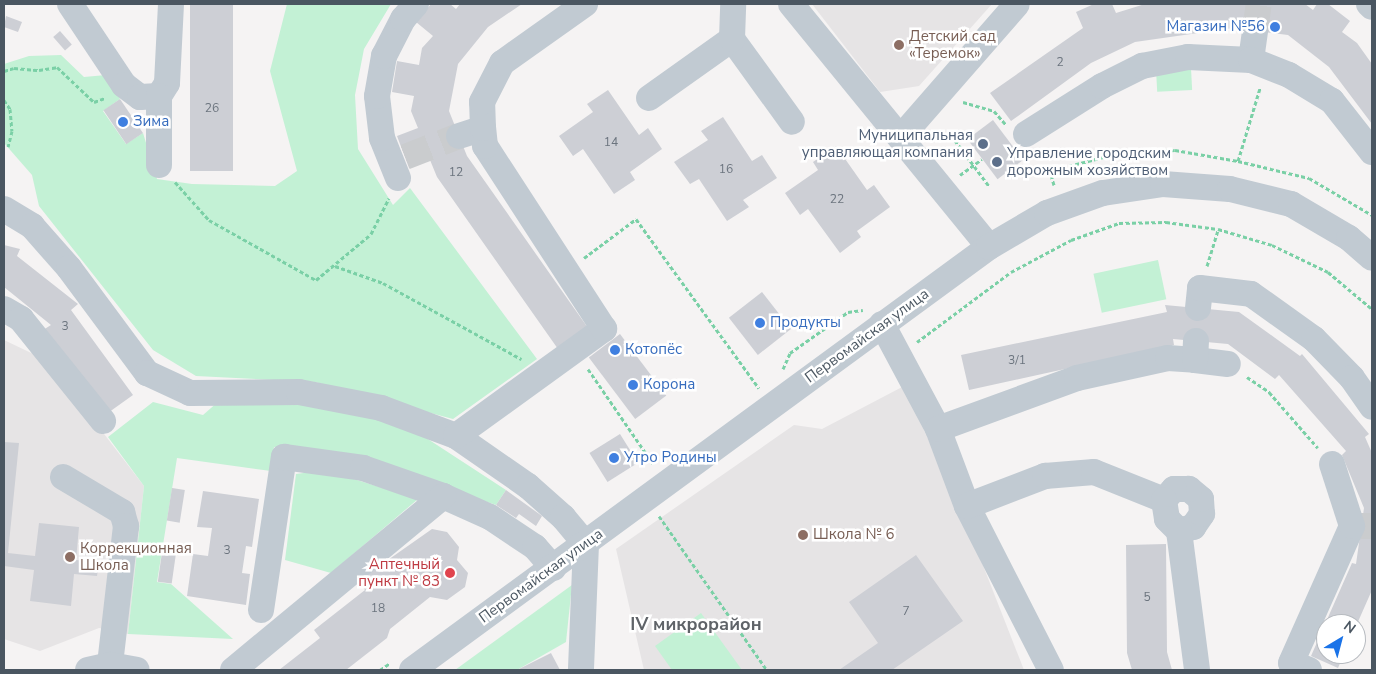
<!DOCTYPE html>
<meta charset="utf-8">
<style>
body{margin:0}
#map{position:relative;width:1376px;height:674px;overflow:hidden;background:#f5f3f3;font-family:"Nunito Sans",sans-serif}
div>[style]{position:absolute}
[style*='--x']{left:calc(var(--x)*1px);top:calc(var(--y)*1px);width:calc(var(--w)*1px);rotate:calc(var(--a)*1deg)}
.education>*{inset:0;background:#e6e4e5}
.green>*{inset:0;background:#c3f1d5;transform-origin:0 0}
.building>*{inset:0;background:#cdcfd5;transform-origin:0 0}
.minor-tunnel>*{height:26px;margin-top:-13px;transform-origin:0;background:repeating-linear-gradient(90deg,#caccce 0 26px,transparent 0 39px)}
.path>*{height:3px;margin-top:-1.5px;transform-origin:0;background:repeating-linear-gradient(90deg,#7ad0a6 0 4px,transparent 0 6.5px)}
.minor>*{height:26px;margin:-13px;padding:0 13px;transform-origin:13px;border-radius:13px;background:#c1cad2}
.dots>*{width:14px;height:14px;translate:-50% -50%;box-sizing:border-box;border:2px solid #fff;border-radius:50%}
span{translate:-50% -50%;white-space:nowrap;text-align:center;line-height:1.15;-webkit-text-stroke:5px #fff;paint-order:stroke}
.number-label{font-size:12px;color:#6b747e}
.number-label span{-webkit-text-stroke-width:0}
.shop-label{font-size:15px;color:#366cbe}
.right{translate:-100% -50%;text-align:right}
.left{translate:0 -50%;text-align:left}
.education-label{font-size:15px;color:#785e54}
.service-label{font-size:15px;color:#4e5e75}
.street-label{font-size:15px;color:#4a5661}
.health-label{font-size:15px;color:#be3a42}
.quarter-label{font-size:18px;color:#5f6368;font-weight:700}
.frame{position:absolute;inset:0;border:5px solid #4a5661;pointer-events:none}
.north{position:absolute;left:1316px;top:614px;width:50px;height:50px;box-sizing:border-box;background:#fff;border:1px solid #b7bbc0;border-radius:50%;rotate:37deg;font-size:14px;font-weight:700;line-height:20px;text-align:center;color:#4a5661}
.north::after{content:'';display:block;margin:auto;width:18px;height:22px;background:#1a73e8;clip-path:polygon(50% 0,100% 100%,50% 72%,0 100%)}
</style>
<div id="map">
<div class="education">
<div style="clip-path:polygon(812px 4px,992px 4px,919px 86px,880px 92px)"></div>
<div style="clip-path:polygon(4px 340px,48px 361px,144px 486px,128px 634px,99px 628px,40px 651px,4px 639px)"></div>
<div style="clip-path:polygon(904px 386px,966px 522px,1024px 670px,644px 670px,616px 549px,794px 425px,822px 429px)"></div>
</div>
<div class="green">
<div style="clip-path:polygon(287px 4px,391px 4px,364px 49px,355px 95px,358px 149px,393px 205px,410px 188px,537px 359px,453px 419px,315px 382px,196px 376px,153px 350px,39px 206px,32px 175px,4px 143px,4px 64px,29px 56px,61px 55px,84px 77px,106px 75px,120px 99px,103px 111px,126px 144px,143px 133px,157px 179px,192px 184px,275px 186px,297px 171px,270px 71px)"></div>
<div style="left:1191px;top:68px;width:22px;height:35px;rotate:87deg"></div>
<div style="left:1158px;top:260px;width:40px;height:66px;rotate:78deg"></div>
<div style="clip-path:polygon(219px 401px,312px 402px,414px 430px,506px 490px,496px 505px,365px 460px,274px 447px,271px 471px,177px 458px,157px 582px,171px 584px,233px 639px,128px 634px,144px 486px,108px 437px,153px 402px,203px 415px)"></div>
<div style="clip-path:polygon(325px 470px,418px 499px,331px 573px,285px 560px,296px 474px)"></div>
<div style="clip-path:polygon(572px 585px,566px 642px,517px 670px,455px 670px)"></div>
<div style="clip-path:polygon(701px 613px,742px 670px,672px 670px,655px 646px)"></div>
</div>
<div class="building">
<div style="left:190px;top:4px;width:43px;height:167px"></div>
<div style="clip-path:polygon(431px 4px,450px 4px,456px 9px,460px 4px,522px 4px,488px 27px,458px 64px,449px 111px,467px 156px,588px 328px,558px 349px,437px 177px,430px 160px,409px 168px,397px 136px,418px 128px,411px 111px,414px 96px,392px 92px,397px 61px,419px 65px,422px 48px,433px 36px,416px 22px)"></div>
<div style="clip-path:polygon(1094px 4px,1112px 4px,1116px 13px,1145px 4px,1305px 4px,1313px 10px,1317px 4px,1328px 4px,1350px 21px,1342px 32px,1357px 43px,1372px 64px,1372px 124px,1329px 67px,1288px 35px,1233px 28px,1135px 42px,1091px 63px,1011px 121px,990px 93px,1083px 28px,1076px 12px)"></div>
<div style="clip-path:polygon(6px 16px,22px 22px,18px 32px,4px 27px)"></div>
<div style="left:60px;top:31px;width:18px;height:9px;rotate:49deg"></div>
<div style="clip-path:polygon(608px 90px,639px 135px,648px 128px,662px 149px,630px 172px,635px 180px,614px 194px,583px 149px,573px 156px,559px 136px,593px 112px,587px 104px)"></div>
<div style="left:120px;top:99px;width:41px;height:20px;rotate:56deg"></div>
<div style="clip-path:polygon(723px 117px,752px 161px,762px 155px,777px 178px,743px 200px,749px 207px,727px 221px,699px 179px,690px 184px,674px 162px,708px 140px,701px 131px)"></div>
<div style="left:993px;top:120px;width:50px;height:32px;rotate:53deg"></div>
<div style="clip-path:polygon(836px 146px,867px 190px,874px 185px,890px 207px,857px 231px,861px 237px,840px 253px,808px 209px,800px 215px,785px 193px,818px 170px,813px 162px)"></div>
<div style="clip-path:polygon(4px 245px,20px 249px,17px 256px,78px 304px,71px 310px,133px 395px,105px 415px,43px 330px,51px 325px,4px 287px)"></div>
<div style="left:762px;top:292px;width:47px;height:42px;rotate:52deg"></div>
<div style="clip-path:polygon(1165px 305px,1239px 312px,1300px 356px,1302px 354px,1369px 434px,1365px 437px,1372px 453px,1372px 590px,1357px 624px,1326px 624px,1326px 654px,1344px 654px,1338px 668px,1311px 656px,1352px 563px,1356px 564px,1364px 508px,1342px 455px,1346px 451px,1279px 375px,1275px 379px,1228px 344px,1173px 339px,1174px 345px,969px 390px,961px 355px,1167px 312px)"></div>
<div style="left:620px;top:334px;width:77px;height:39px;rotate:53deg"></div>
<div style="left:620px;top:434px;width:34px;height:36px;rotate:58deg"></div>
<div style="clip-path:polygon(4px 442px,19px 443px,8px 553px,35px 556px,39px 523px,79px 527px,76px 560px,99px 562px,97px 576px,74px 574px,71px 606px,30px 601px,34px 570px,4px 566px)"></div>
<div style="left:172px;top:488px;width:13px;height:33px;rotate:9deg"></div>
<div style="clip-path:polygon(506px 490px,542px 516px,536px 526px,519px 514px,516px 518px,496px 505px)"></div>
<div style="clip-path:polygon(203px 491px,259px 499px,252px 547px,246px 546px,242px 573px,250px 574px,246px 605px,187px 596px,193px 554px,208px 556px,212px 528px,197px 527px)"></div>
<div style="clip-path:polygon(432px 529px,447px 532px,459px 547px,457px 560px,468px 573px,465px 587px,447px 600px,430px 597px,390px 629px,387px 638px,346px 670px,279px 670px,320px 638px,314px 630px,365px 590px,358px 581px)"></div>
<div style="clip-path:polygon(1166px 544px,1167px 652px,1172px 670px,1132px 670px,1127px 653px,1126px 545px)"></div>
<div style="left:163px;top:545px;width:14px;height:37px;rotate:8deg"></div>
<div style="clip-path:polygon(916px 555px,963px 621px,892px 670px,839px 670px,878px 643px,849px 602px)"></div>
<div style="clip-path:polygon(551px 653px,560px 670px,517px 670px)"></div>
</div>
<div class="minor-tunnel">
<div style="--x:1255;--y:31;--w:27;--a:-82"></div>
<div style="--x:405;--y:157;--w:58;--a:-21.3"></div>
<div style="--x:1361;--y:526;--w:11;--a:0"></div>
</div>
<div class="path">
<div style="--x:4;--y:71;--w:10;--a:-17"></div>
<div style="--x:14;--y:68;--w:25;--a:5"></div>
<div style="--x:39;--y:70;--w:18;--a:-9"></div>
<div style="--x:57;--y:67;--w:51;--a:43.4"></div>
<div style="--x:94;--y:102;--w:12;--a:-20"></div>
<div style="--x:4;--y:100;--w:11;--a:56"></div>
<div style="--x:10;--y:109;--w:22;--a:85"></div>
<div style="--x:12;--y:131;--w:16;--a:104"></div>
<div style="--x:963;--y:102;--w:32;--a:16"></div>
<div style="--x:994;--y:111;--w:18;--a:49"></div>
<div style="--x:936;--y:133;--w:15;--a:8"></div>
<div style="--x:951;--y:135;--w:64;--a:53.3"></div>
<div style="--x:1238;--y:161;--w:76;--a:-73.2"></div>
<div style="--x:960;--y:175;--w:27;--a:-36"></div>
<div style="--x:175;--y:182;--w:51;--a:48.2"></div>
<div style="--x:209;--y:220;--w:123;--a:29.3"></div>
<div style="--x:316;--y:280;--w:72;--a:-39.9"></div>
<div style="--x:371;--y:234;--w:40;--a:-63.4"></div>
<div style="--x:1054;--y:185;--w:15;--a:-106"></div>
<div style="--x:1050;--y:171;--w:59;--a:-14.7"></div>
<div style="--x:1107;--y:156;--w:68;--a:-5"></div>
<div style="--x:1175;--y:150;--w:64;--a:9.9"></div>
<div style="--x:1238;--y:161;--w:73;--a:13.5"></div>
<div style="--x:1309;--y:178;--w:73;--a:30.4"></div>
<div style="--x:584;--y:258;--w:65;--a:-36.9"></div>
<div style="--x:636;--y:219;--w:209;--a:54"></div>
<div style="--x:335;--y:266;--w:51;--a:19.5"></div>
<div style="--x:383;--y:283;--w:158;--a:28.8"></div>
<div style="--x:1207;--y:266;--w:39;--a:-73"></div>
<div style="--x:917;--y:342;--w:117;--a:-36.7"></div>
<div style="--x:1011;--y:272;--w:68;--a:-28.1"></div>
<div style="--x:1071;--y:240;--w:51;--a:-19.5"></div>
<div style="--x:1119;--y:223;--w:47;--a:-1.2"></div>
<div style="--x:1166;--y:222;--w:52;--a:7.7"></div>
<div style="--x:1218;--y:229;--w:56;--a:16.5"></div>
<div style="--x:1272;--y:245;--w:62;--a:25.7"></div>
<div style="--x:1328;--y:272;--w:57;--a:40.1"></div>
<div style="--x:588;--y:369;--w:116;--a:55.5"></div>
<div style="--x:783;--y:369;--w:17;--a:-66"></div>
<div style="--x:790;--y:353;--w:71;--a:-35.3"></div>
<div style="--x:848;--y:312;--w:15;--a:-8"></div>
<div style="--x:1247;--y:377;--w:27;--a:34"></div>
<div style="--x:1269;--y:392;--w:74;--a:48.8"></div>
<div style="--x:659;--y:516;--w:188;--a:55"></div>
<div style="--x:380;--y:670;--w:12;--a:-35"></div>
</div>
<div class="minor">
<div style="--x:70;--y:4;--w:97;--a:56.3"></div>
<div style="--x:124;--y:85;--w:20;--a:37"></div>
<div style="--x:140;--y:97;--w:19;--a:-3"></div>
<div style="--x:159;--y:96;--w:15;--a:-58"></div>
<div style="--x:167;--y:83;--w:79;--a:-87.1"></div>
<div style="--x:791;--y:4;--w:313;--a:50.8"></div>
<div style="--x:1369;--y:4;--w:4;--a:45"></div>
<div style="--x:732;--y:39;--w:102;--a:54.1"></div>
<div style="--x:1251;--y:60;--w:29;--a:-82"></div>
<div style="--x:159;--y:96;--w:69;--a:90"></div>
<div style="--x:649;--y:98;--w:102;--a:-35.4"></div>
<div style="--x:732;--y:39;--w:35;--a:-88"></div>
<div style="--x:1026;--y:134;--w:90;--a:-32.3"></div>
<div style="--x:1102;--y:86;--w:45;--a:-26.6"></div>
<div style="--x:1142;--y:66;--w:47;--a:-11.1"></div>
<div style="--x:1188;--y:57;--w:63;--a:2.7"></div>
<div style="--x:1251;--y:60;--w:41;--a:21.5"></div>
<div style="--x:1289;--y:75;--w:50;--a:31.2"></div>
<div style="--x:1332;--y:101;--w:65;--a:51.9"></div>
<div style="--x:459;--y:136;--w:25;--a:-18"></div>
<div style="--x:901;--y:137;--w:176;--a:-48.9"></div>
<div style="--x:398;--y:178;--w:43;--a:-111.8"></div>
<div style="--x:382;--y:138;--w:42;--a:-96.8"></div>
<div style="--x:377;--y:96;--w:41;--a:-80.1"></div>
<div style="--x:384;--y:56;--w:42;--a:-62.8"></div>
<div style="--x:403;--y:19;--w:20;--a:-49"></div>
<div style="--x:4;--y:209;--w:33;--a:31"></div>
<div style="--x:32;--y:226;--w:56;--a:48.6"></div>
<div style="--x:69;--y:268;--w:131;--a:53.4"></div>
<div style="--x:147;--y:373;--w:47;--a:24.9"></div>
<div style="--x:190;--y:393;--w:109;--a:-0.5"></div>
<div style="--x:299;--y:392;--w:84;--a:11"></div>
<div style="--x:381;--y:408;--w:80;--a:20.5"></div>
<div style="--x:456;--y:436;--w:88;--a:34.8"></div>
<div style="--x:528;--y:486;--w:47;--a:41.5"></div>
<div style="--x:563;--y:517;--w:35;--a:50"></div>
<div style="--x:586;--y:544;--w:126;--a:92.3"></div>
<div style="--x:1198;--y:308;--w:20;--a:-84"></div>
<div style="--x:1200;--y:288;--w:51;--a:6.7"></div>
<div style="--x:1251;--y:294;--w:77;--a:35.5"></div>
<div style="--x:1314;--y:339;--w:54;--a:45.7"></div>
<div style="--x:1352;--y:378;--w:35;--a:55"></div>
<div style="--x:4;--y:309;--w:20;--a:30"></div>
<div style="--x:21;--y:319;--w:131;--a:51.2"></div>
<div style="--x:882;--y:324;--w:119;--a:61.9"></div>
<div style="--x:938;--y:429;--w:82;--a:69.4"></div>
<div style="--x:967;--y:506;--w:184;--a:62.9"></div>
<div style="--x:1195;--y:360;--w:33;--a:7"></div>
<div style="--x:938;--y:429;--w:148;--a:-20.1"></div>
<div style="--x:1077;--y:378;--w:93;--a:-12.4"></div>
<div style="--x:1168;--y:358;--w:27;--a:4"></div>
<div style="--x:1195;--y:360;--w:19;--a:-87"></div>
<div style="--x:456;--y:436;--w:183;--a:-35.9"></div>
<div style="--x:604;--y:329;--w:218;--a:-123"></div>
<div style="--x:485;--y:146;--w:18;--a:-96"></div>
<div style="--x:483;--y:128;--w:26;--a:-92"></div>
<div style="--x:482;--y:102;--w:44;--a:-62.9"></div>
<div style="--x:502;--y:63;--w:102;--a:-35.4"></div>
<div style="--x:63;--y:477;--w:69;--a:30.7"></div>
<div style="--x:122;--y:512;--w:15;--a:74"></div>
<div style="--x:126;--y:526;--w:140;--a:96.6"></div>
<div style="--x:967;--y:506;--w:84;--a:-21"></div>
<div style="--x:1045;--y:476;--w:49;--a:-4.7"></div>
<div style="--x:1094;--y:472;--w:75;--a:21.8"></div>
<div style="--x:1179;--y:531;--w:15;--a:-16"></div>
<div style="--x:1193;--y:527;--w:16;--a:-55"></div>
<div style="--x:1202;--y:514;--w:15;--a:-94"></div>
<div style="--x:1201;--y:499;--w:16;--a:-140"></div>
<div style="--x:1189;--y:489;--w:15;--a:180"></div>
<div style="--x:1174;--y:489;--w:15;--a:132"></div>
<div style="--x:1164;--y:500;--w:19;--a:81"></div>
<div style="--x:1167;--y:519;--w:17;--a:45"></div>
<div style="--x:1179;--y:531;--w:140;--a:82.6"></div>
<div style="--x:261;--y:610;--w:155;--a:-81.5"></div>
<div style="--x:284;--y:457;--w:80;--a:7.9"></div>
<div style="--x:363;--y:468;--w:85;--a:19.3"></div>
<div style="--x:443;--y:496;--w:51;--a:24.1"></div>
<div style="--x:490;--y:517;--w:54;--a:33.7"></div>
<div style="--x:535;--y:547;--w:28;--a:49"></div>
<div style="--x:88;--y:670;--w:23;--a:-13"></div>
<div style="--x:110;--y:665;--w:27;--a:10"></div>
<div style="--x:233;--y:670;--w:273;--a:-39.6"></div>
<div style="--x:412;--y:670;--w:715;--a:-36.25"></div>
<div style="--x:989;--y:247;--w:67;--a:-30.4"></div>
<div style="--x:1047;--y:213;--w:59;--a:-19.7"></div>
<div style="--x:1103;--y:193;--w:61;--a:-8.5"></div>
<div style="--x:1163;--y:184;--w:67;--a:4.3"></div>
<div style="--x:1230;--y:189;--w:63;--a:13.8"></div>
<div style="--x:1291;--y:204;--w:67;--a:30.4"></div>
<div style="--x:1349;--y:238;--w:30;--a:41"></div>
<div style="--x:1309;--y:670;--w:19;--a:-159"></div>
<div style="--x:1291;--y:663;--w:150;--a:-66"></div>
<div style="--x:1352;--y:526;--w:65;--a:-107.9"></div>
</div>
<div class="dots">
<div style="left:1275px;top:27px;background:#3f7fe0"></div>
<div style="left:899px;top:45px;background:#8d6e63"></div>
<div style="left:123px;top:122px;background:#3f7fe0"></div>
<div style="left:983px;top:144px;background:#5c6f8a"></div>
<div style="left:997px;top:162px;background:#5c6f8a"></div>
<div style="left:760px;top:323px;background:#3f7fe0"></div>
<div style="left:615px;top:350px;background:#3f7fe0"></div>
<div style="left:633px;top:385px;background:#3f7fe0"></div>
<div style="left:614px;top:458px;background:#3f7fe0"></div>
<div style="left:803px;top:535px;background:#8d6e63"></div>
<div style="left:70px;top:557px;background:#8d6e63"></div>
<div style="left:450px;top:573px;background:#e0444e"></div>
</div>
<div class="number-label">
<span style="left:1060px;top:63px">2</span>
<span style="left:212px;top:109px">26</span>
<span style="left:611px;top:143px">14</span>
<span style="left:726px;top:170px">16</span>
<span style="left:456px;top:173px">12</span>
<span style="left:837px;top:200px">22</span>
<span style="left:65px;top:327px">3</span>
<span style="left:1017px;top:361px">3/1</span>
<span style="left:227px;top:551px">3</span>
<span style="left:1147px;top:598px">5</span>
<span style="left:378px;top:609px">18</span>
<span style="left:906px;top:612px">7</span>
</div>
<div class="shop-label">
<span class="right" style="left:1265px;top:27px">Магазин №56</span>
<span class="left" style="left:133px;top:122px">Зима</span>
<span class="left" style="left:770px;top:323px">Продукты</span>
<span class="left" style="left:625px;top:350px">Котопёс</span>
<span class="left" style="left:643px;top:385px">Корона</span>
<span class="left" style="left:624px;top:458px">Утро Родины</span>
</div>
<div class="education-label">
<span class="left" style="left:909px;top:45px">Детский сад<br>«Теремок»</span>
<span class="left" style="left:813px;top:535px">Школа № 6</span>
<span class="left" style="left:80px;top:557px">Коррекционная<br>Школа</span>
</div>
<div class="service-label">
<span class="right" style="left:973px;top:144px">Муниципальная<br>управляющая компания</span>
<span class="left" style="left:1007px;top:162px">Управление городским<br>дорожным хозяйством</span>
</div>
<div class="street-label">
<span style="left:867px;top:336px;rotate:-36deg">Первомайская улица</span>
<span style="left:541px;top:576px;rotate:-36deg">Первомайская улица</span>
</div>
<div class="health-label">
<span class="right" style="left:440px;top:573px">Аптечный<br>пункт № 83</span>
</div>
<div class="quarter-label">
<span style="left:696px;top:624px">IV микрорайон</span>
</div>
<div class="frame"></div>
<div class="north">N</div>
</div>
